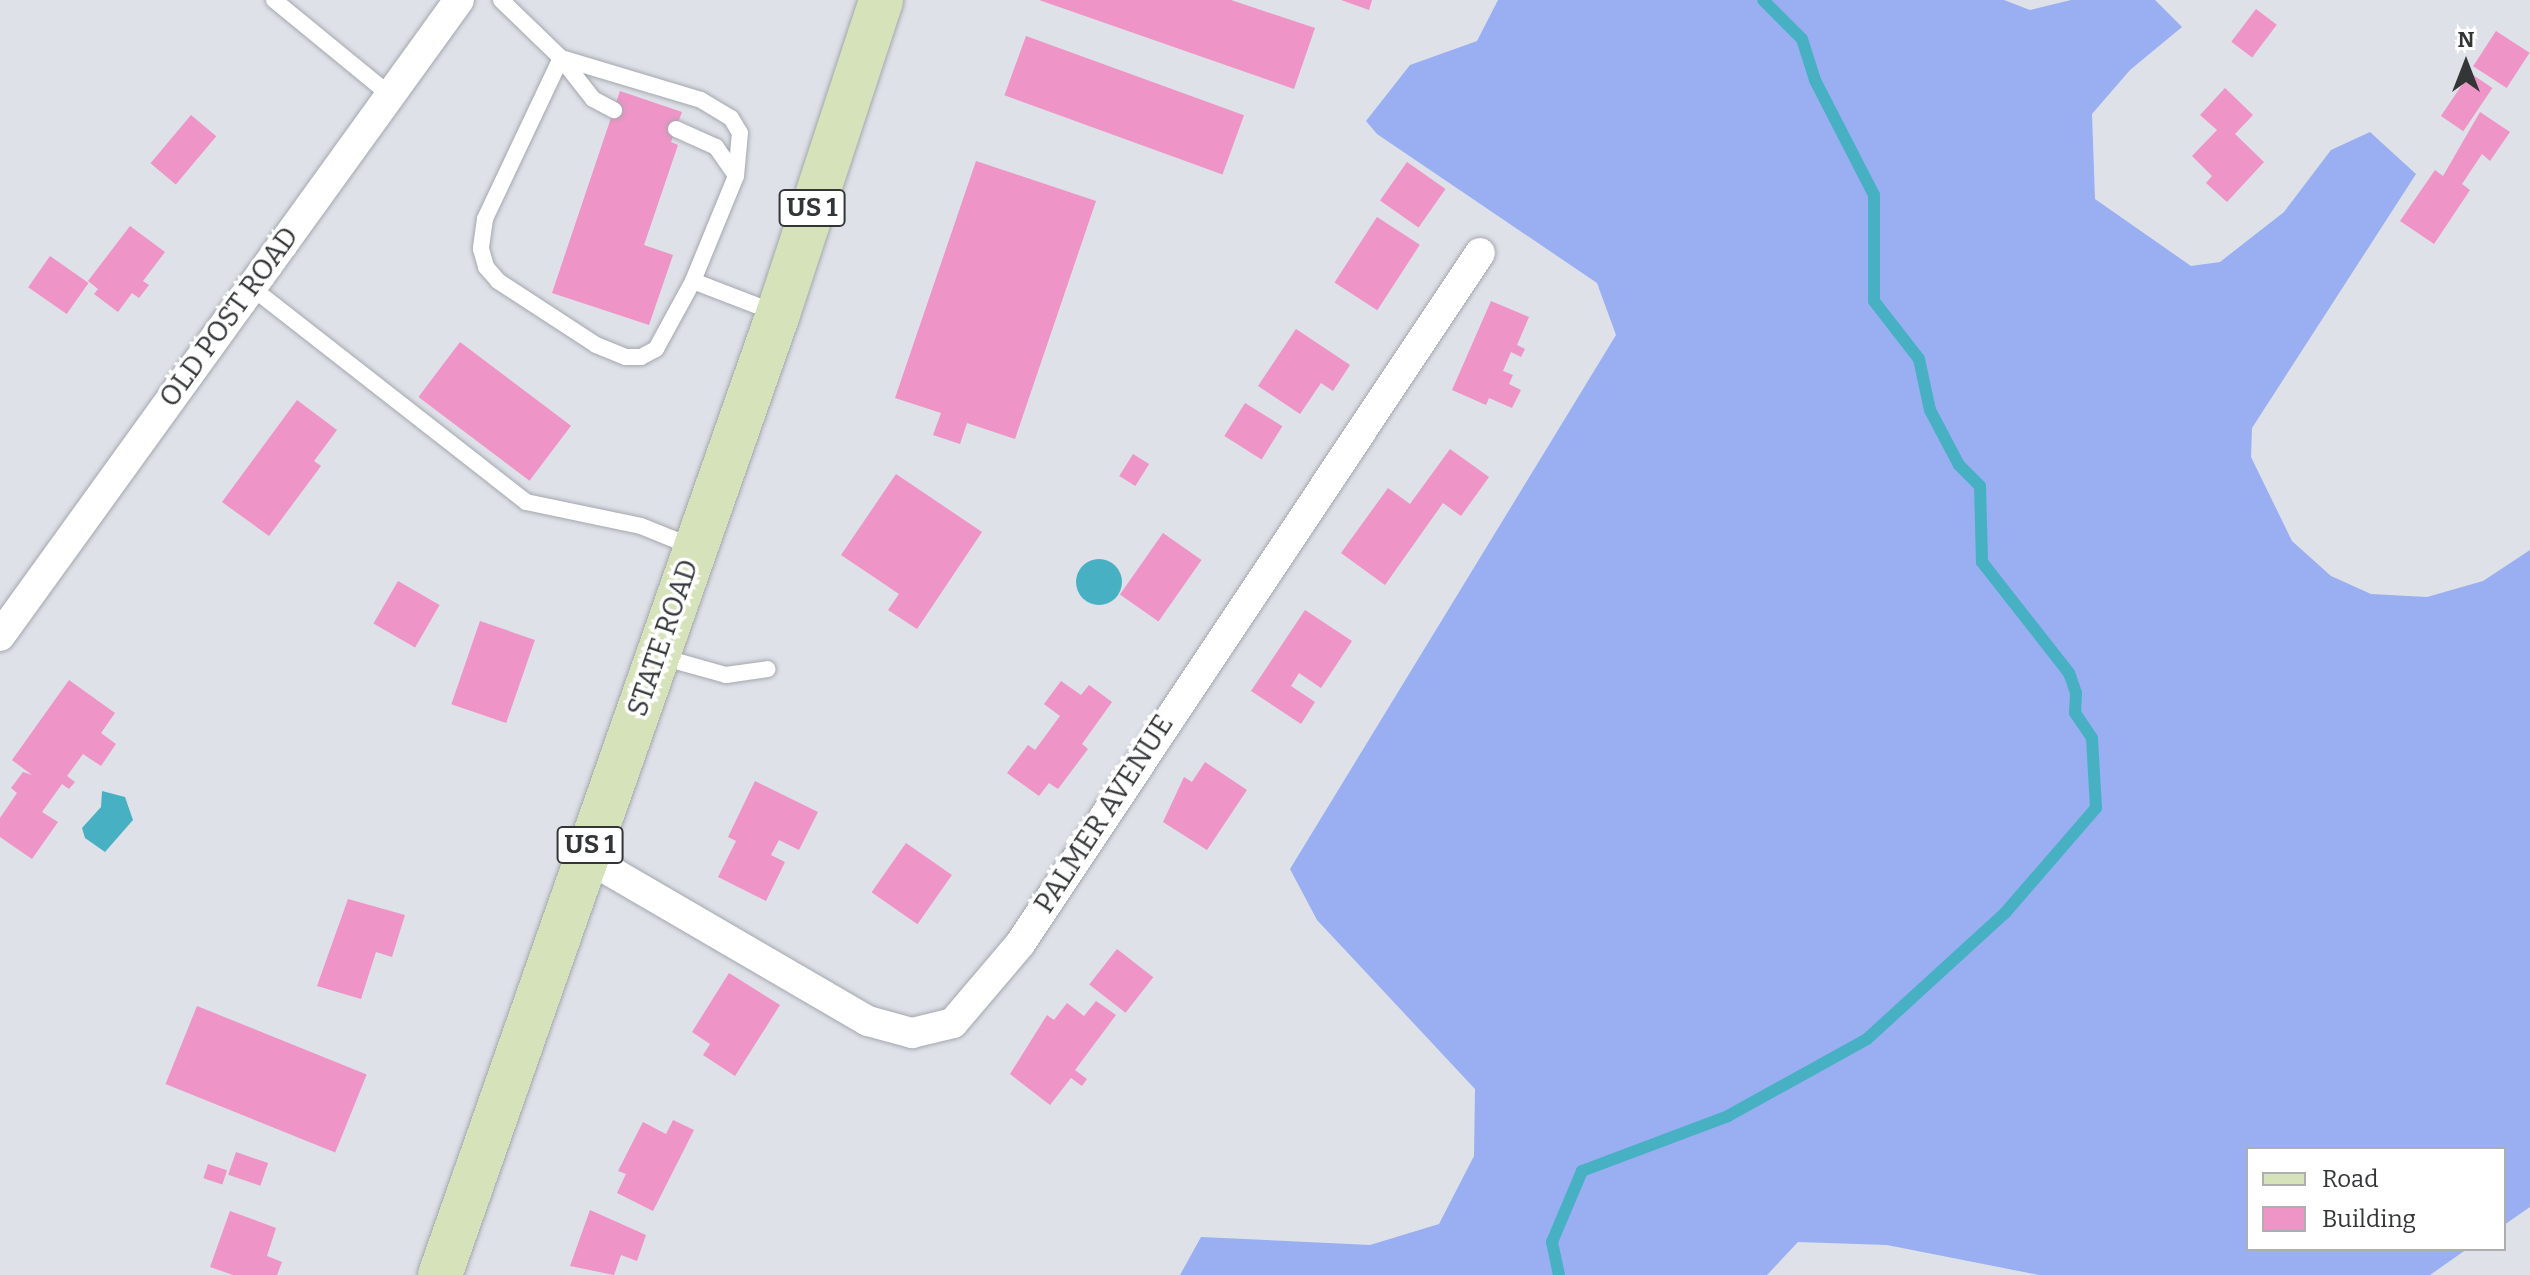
<!DOCTYPE html>
<style>
body{margin:0}
#map{position:relative;width:2530px;height:1275px;overflow:hidden;background:#dee1e8;font-family:Bitter,serif}
div>[style]{position:absolute}
[style*='--x']{left:calc(var(--x)*1px);top:calc(var(--y)*1px);width:calc(var(--w)*1px);rotate:calc(var(--a)*1deg)}
.forest>*{inset:0;background:#99aff1}
.water>*{inset:0;background:#47b1c3}
.round{border-radius:50%}
.stream>*{height:12px;margin:-6px;padding:0 6px;transform-origin:6px;border-radius:6px;background:#47b1c3}
.building>*{inset:0;background:#ee94c6;transform-origin:0 0}
.roads{filter:drop-shadow(0 0 2px #a4a7ae) drop-shadow(0 0 2px #a4a7ae)}
.lane>*{height:16px;margin:-8px;padding:0 8px;transform-origin:8px;border-radius:8px;background:#fff}
.street>*{height:30px;margin:-15px;padding:0 15px;transform-origin:15px;border-radius:15px;background:#fff}
.primary>*{height:44px;margin:-22px;padding:0 22px;transform-origin:22px;border-radius:22px;background:#d6e2b9}
span{translate:-50% -50%;white-space:nowrap;text-align:center;line-height:1.15;-webkit-text-stroke:7px #fff;paint-order:stroke}
.shield-label span{padding:2px 6px;background:#fff;border:2px solid;border-radius:6px;-webkit-text-stroke-width:0}
.shield-label{font-size:26px;color:#333537;font-weight:700}
.street-label{font-size:28px;color:#333537}
.legend{position:absolute;left:2246px;top:1147px;width:260px;height:104px;box-sizing:border-box;background:#fff;border:2px solid #adaeaf;margin:0;padding:10px 14px;list-style:none;font-size:24px;color:#333537}
.legend li{display:flex;align-items:center;gap:16px;height:40px}
.legend b{width:40px;border:2px solid #adaeaf}
.north{position:absolute;left:2426px;top:24px;width:80px;height:80px;-webkit-text-stroke:6px #fff;paint-order:stroke;rotate:0deg;font-size:22px;font-weight:700;line-height:32px;text-align:center;color:#333537}
.north::after{content:'';display:block;margin:auto;width:28px;height:36px;background:#333537;clip-path:polygon(50% 0,100% 100%,50% 72%,0 100%)}
</style>
<div id="map">
<div class="forest">
<div style="clip-path:polygon(1498px 0,2004px 0,2030px 10px,2071px 0,2155px 0,2182px 27px,2130px 70px,2092px 114px,2095px 199px,2191px 266px,2220px 262px,2284px 212px,2331px 150px,2370px 132px,2416px 174px,2252px 428px,2251px 457px,2292px 541px,2331px 576px,2371px 594px,2427px 597px,2483px 581px,2530px 550px,2530px 1207px,2504px 1225px,2504px 1149px,2248px 1149px,2248px 1249px,2467px 1249px,2430px 1275px,2039px 1275px,1887px 1245px,1798px 1242px,1767px 1275px,1180px 1275px,1201px 1237px,1370px 1245px,1439px 1224px,1474px 1156px,1475px 1089px,1317px 920px,1290px 869px,1616px 335px,1597px 283px,1377px 134px,1366px 121px,1410px 65px,1477px 41px)"></div>
</div>
<div class="water">
<div class="round" style="left:1076px;top:559px;width:46px;height:46px"></div>
<div style="clip-path:polygon(102px 791px,125px 797px,133px 820px,105px 852px,85px 838px,82px 828px,101px 807px)"></div>
</div>
<div class="stream">
<div style="--x:1559;--y:1275;--w:34;--a:-102"></div>
<div style="--x:1552;--y:1242;--w:77;--a:-67.1"></div>
<div style="--x:1582;--y:1171;--w:156;--a:-20.6"></div>
<div style="--x:1728;--y:1116;--w:159;--a:-29"></div>
<div style="--x:1867;--y:1039;--w:187;--a:-42.4"></div>
<div style="--x:2005;--y:913;--w:139;--a:-49.1"></div>
<div style="--x:2096;--y:808;--w:70;--a:-93.3"></div>
<div style="--x:2092;--y:738;--w:30;--a:-124"></div>
<div style="--x:2075;--y:713;--w:20;--a:-87"></div>
<div style="--x:2076;--y:693;--w:21;--a:-109"></div>
<div style="--x:2069;--y:673;--w:141;--a:-128.1"></div>
<div style="--x:1982;--y:562;--w:76;--a:-91.5"></div>
<div style="--x:1980;--y:486;--w:30;--a:-135"></div>
<div style="--x:1959;--y:465;--w:62;--a:-117.8"></div>
<div style="--x:1930;--y:410;--w:52;--a:-102.2"></div>
<div style="--x:1919;--y:359;--w:73;--a:-127.8"></div>
<div style="--x:1874;--y:301;--w:106;--a:-90"></div>
<div style="--x:1874;--y:195;--w:129;--a:-117.2"></div>
<div style="--x:1815;--y:80;--w:43;--a:-107.6"></div>
<div style="--x:1802;--y:39;--w:55;--a:-135"></div>
</div>
<div class="building">
<div style="clip-path:polygon(1039px 0,1231px 0,1315px 28px,1294px 89px)"></div>
<div style="clip-path:polygon(1341px 0,1372px 0,1369px 10px)"></div>
<div style="left:2256px;top:9px;width:26px;height:41px;rotate:37deg"></div>
<div style="left:2496px;top:31px;width:40px;height:42px;rotate:33deg"></div>
<div style="left:1026px;top:36px;width:232px;height:63px;rotate:20deg"></div>
<div style="left:2470px;top:73px;width:27px;height:52px;rotate:34deg"></div>
<div style="clip-path:polygon(2225px 88px,2253px 115px,2235px 134px,2264px 162px,2227px 202px,2206px 183px,2212px 176px,2192px 156px,2217px 130px,2200px 115px)"></div>
<div style="clip-path:polygon(620px 91px,682px 112px,671px 142px,678px 145px,644px 245px,673px 255px,649px 325px,552px 293px)"></div>
<div style="clip-path:polygon(2480px 112px,2510px 132px,2490px 161px,2482px 154px,2462px 184px,2470px 190px,2434px 244px,2400px 221px,2435px 170px,2443px 176px)"></div>
<div style="left:191px;top:115px;width:33px;height:63px;rotate:40deg"></div>
<div style="clip-path:polygon(976px 161px,1096px 201px,1015px 439px,967px 423px,960px 444px,933px 435px,941px 413px,895px 398px)"></div>
<div style="left:1407px;top:162px;width:47px;height:47px;rotate:35deg"></div>
<div style="left:1377px;top:217px;width:51px;height:78px;rotate:33deg"></div>
<div style="clip-path:polygon(130px 226px,165px 252px,143px 281px,149px 285px,139px 298px,132px 293px,118px 312px,94px 294px,98px 289px,88px 281px)"></div>
<div style="left:50px;top:256px;width:47px;height:38px;rotate:35deg"></div>
<div style="clip-path:polygon(1491px 301px,1529px 317px,1517px 345px,1525px 349px,1521px 357px,1511px 352px,1503px 371px,1513px 375px,1509px 384px,1521px 390px,1512px 408px,1489px 398px,1486px 405px,1452px 390px)"></div>
<div style="clip-path:polygon(1296px 329px,1350px 365px,1333px 391px,1321px 383px,1300px 414px,1258px 386px)"></div>
<div style="left:460px;top:342px;width:139px;height:69px;rotate:37deg"></div>
<div style="clip-path:polygon(297px 400px,337px 430px,314px 461px,321px 466px,269px 536px,222px 502px)"></div>
<div style="left:1245px;top:403px;width:44px;height:39px;rotate:32deg"></div>
<div style="clip-path:polygon(1450px 449px,1489px 477px,1461px 516px,1443px 503px,1385px 585px,1341px 553px,1388px 488px,1410px 504px)"></div>
<div style="left:1133px;top:454px;width:19px;height:26px;rotate:32deg"></div>
<div style="clip-path:polygon(896px 474px,982px 532px,917px 629px,888px 610px,899px 594px,841px 555px)"></div>
<div style="left:1163px;top:533px;width:47px;height:75px;rotate:35deg"></div>
<div style="left:398px;top:581px;width:48px;height:49px;rotate:30deg"></div>
<div style="clip-path:polygon(1305px 610px,1352px 641px,1321px 688px,1299px 673px,1291px 686px,1315px 702px,1301px 724px,1251px 691px)"></div>
<div style="left:480px;top:621px;width:58px;height:88px;rotate:19deg"></div>
<div style="clip-path:polygon(69px 680px,115px 713px,101px 733px,116px 744px,101px 766px,83px 754px,67px 776px,75px 782px,69px 789px,62px 784px,42px 812px,58px 822px,32px 859px,0 837px,0 818px,17px 793px,11px 788px,23px 772px,32px 775px,12px 760px)"></div>
<div style="clip-path:polygon(1061px 681px,1081px 695px,1089px 685px,1112px 702px,1082px 744px,1088px 749px,1058px 789px,1049px 783px,1039px 796px,1007px 773px,1028px 745px,1035px 750px,1060px 716px,1044px 704px)"></div>
<div style="clip-path:polygon(1205px 762px,1247px 790px,1207px 850px,1163px 822px,1184px 777px,1192px 782px)"></div>
<div style="clip-path:polygon(755px 781px,818px 812px,799px 850px,779px 840px,771px 855px,785px 862px,766px 901px,718px 877px,736px 841px,728px 837px)"></div>
<div style="left:906px;top:843px;width:56px;height:60px;rotate:35deg"></div>
<div style="clip-path:polygon(348px 899px,405px 915px,392px 957px,376px 952px,361px 999px,317px 986px)"></div>
<div style="left:1117px;top:949px;width:46px;height:45px;rotate:38deg"></div>
<div style="clip-path:polygon(729px 973px,780px 1005px,735px 1076px,703px 1055px,710px 1044px,692px 1032px)"></div>
<div style="clip-path:polygon(1096px 1001px,1116px 1015px,1075px 1070px,1087px 1079px,1082px 1086px,1071px 1078px,1050px 1105px,1010px 1074px,1047px 1015px,1054px 1020px,1067px 1003px,1084px 1016px)"></div>
<div style="left:197px;top:1006px;width:183px;height:84px;rotate:22deg"></div>
<div style="clip-path:polygon(673px 1120px,694px 1130px,653px 1211px,617px 1193px,626px 1174px,618px 1171px,643px 1122px,666px 1134px)"></div>
<div style="left:236px;top:1152px;width:34px;height:24px;rotate:19deg"></div>
<div style="left:208px;top:1164px;width:20px;height:15px;rotate:18deg"></div>
<div style="clip-path:polygon(590px 1210px,646px 1235px,637px 1261px,621px 1255px,614px 1275px,570px 1266px)"></div>
<div style="clip-path:polygon(230px 1211px,276px 1228px,267px 1256px,282px 1262px,277px 1275px,233px 1275px,210px 1267px)"></div>
</div>
<div class="roads">
<div class="lane">
<div style="--x:274;--y:0;--w:149;--a:39.3"></div>
<div style="--x:501;--y:0;--w:83;--a:44"></div>
<div style="--x:561;--y:58;--w:178;--a:115.3"></div>
<div style="--x:485;--y:219;--w:30;--a:98"></div>
<div style="--x:481;--y:249;--w:19;--a:74"></div>
<div style="--x:486;--y:267;--w:18;--a:49"></div>
<div style="--x:498;--y:281;--w:117;--a:33.1"></div>
<div style="--x:596;--y:345;--w:32;--a:22"></div>
<div style="--x:626;--y:357;--w:15;--a:0"></div>
<div style="--x:641;--y:357;--w:17;--a:-28"></div>
<div style="--x:656;--y:349;--w:77;--a:-61.4"></div>
<div style="--x:693;--y:281;--w:89;--a:21.1"></div>
<div style="--x:561;--y:58;--w:146;--a:16.7"></div>
<div style="--x:701;--y:100;--w:35;--a:31"></div>
<div style="--x:731;--y:118;--w:17;--a:59"></div>
<div style="--x:740;--y:133;--w:43;--a:95.3"></div>
<div style="--x:736;--y:176;--w:113;--a:112.3"></div>
<div style="--x:561;--y:58;--w:52;--a:52"></div>
<div style="--x:593;--y:99;--w:24;--a:28"></div>
<div style="--x:676;--y:129;--w:44;--a:24.2"></div>
<div style="--x:716;--y:147;--w:35;--a:55"></div>
<div style="--x:251;--y:287;--w:349;--a:38"></div>
<div style="--x:526;--y:502;--w:117;--a:11.8"></div>
<div style="--x:641;--y:526;--w:56;--a:22"></div>
<div style="--x:658;--y:656;--w:71;--a:15.6"></div>
<div style="--x:726;--y:675;--w:42;--a:-8.1"></div>
</div>
<div class="street">
<div style="--x:0;--y:636;--w:784;--a:-54.18"></div>
<div style="--x:586;--y:857;--w:326;--a:30.2"></div>
<div style="--x:868;--y:1021;--w:46;--a:15.3"></div>
<div style="--x:912;--y:1033;--w:42;--a:-13.7"></div>
<div style="--x:953;--y:1023;--w:104;--a:-49.7"></div>
<div style="--x:1020;--y:944;--w:830;--a:-56.35"></div>
</div>
<div class="primary">
<div style="--x:440;--y:1275;--w:1019;--a:-70.62"></div>
<div style="--x:778;--y:314;--w:330;--a:-71.8"></div>
</div>
</div>
<div class="shield-label">
<span style="left:812px;top:208px">US 1</span>
<span style="left:590px;top:845px">US 1</span>
</div>
<div class="street-label">
<span style="left:229px;top:317px;rotate:-54deg">OLD POST ROAD</span>
<span style="left:663px;top:638px;rotate:-71deg">STATE ROAD</span>
<span style="left:1104px;top:814px;rotate:-57deg">PALMER AVENUE</span>
</div>
<ul class="legend">
<li><b style="height:10px;background:#d6e2b9"></b>Road</li>
<li><b style="height:22px;background:#ee94c6"></b>Building</li>
</ul>
<div class="north">N</div>
</div>
